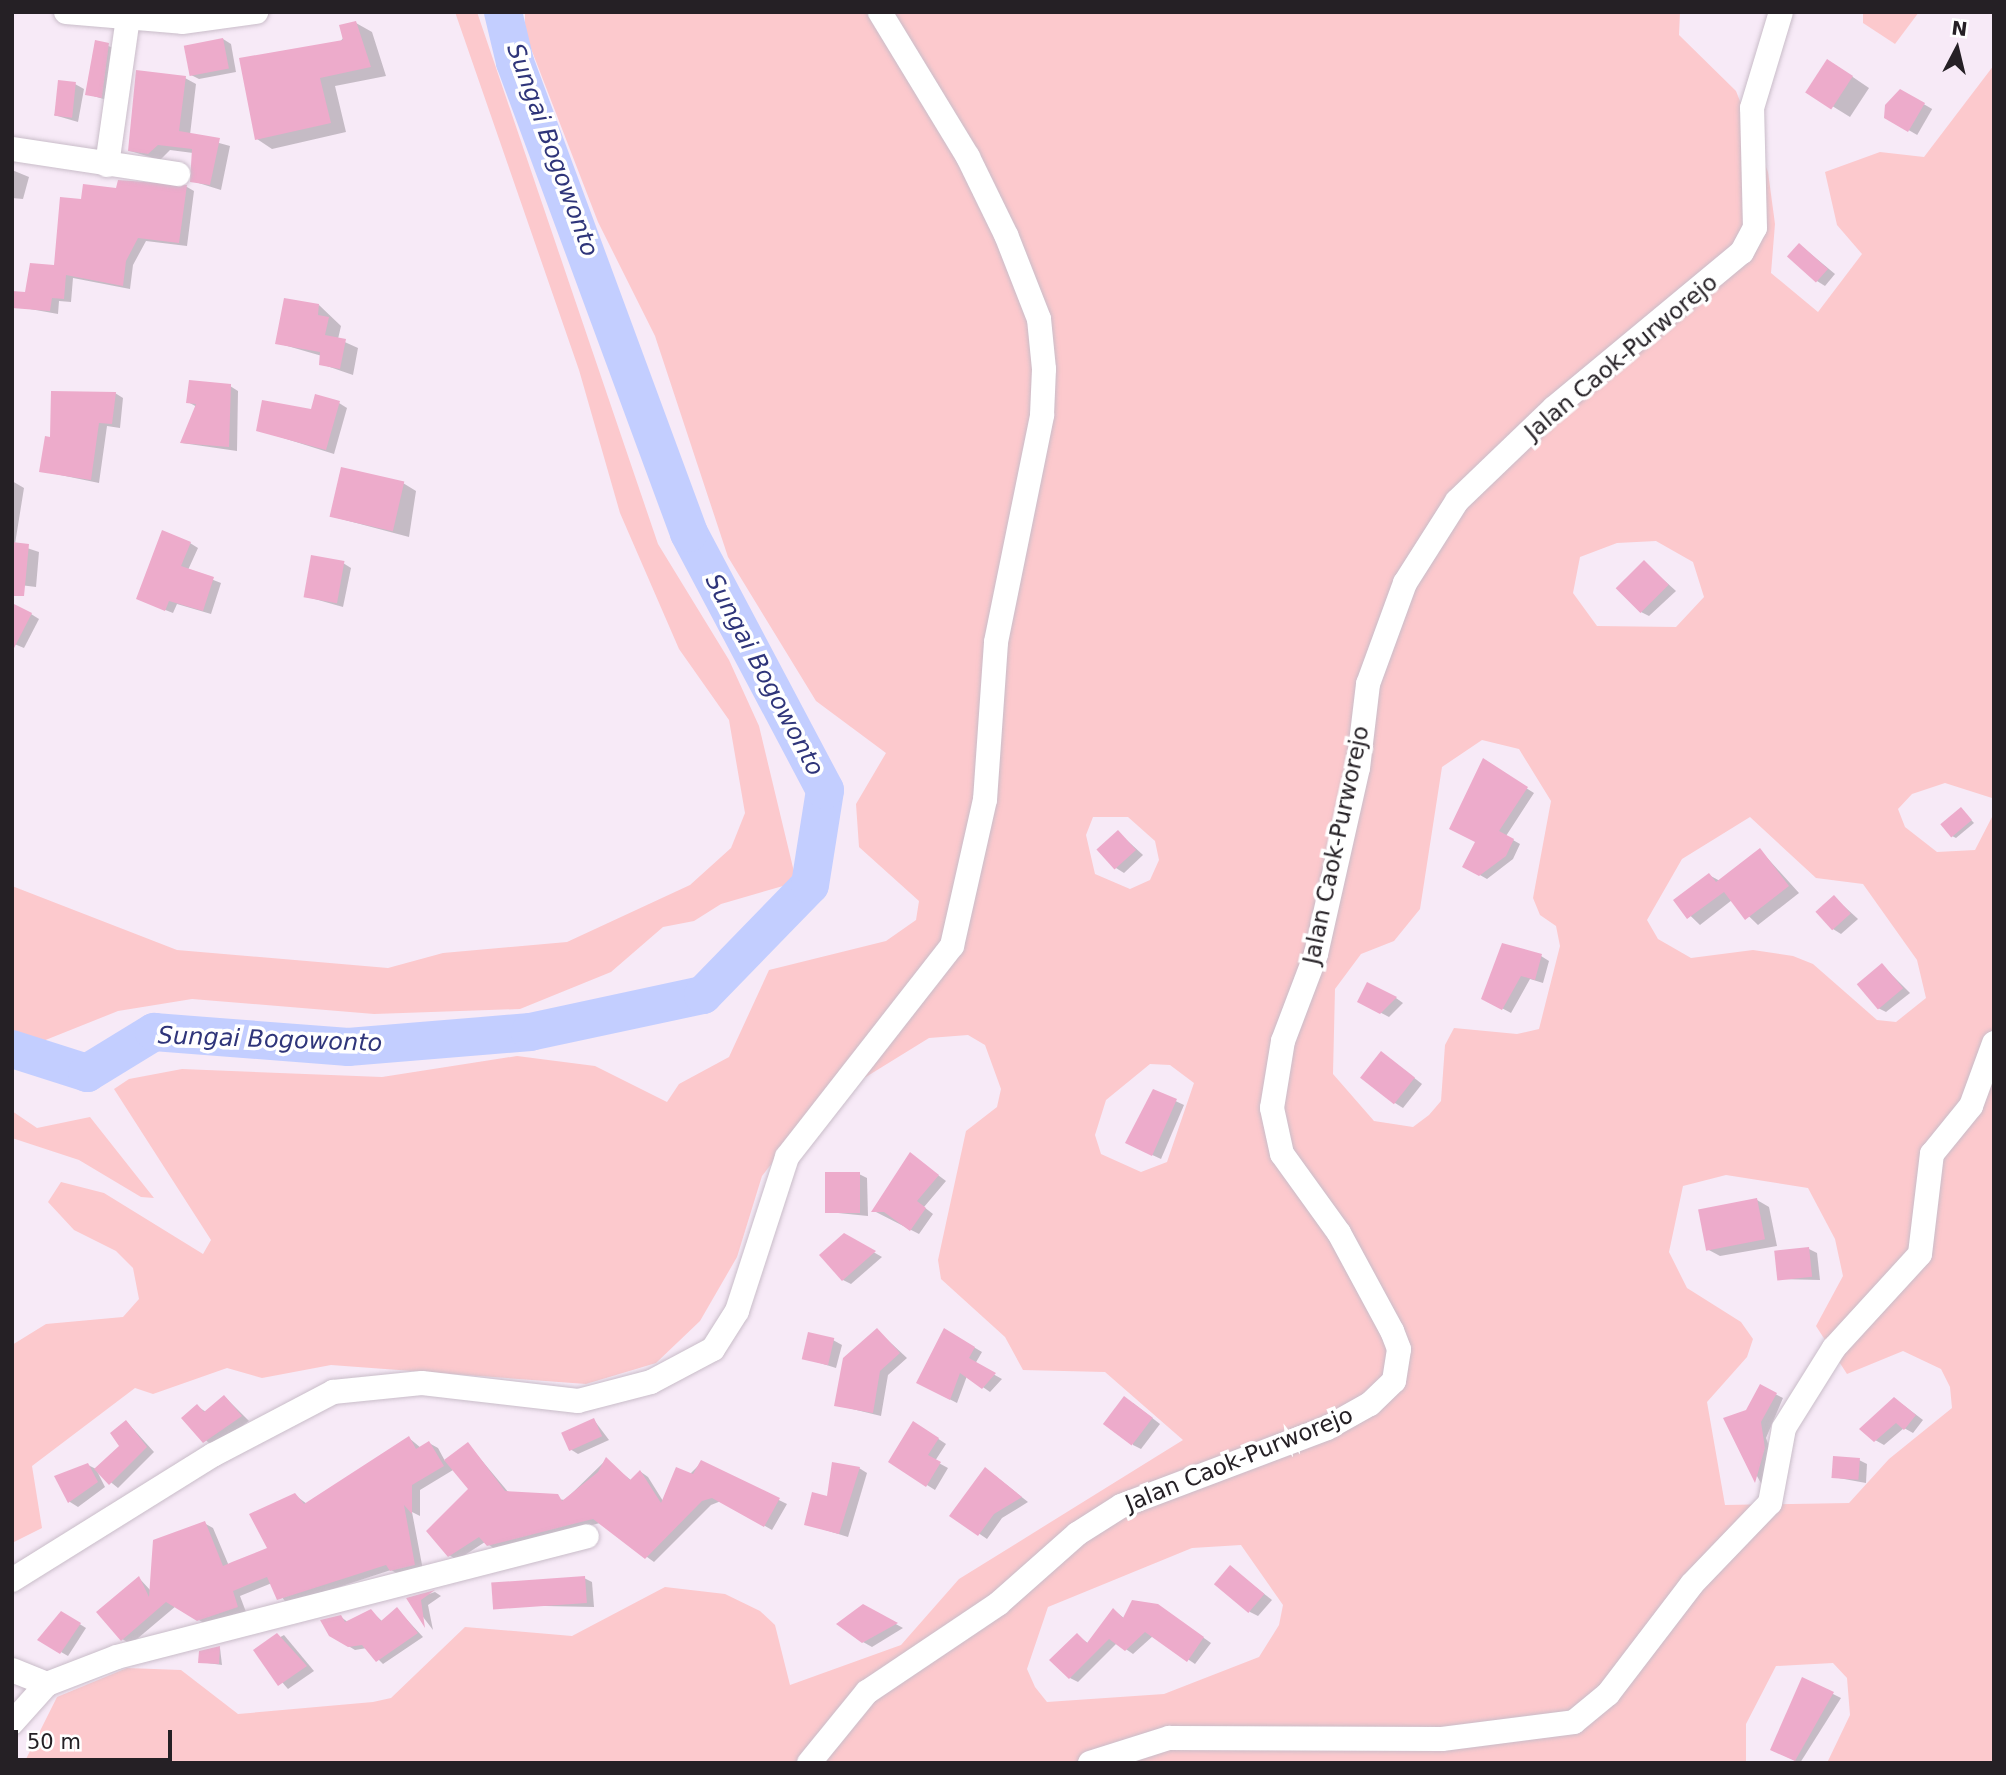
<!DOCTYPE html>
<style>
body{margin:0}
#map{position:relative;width:2006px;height:1775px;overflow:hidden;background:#f7eaf7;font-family:"DejaVu Sans",sans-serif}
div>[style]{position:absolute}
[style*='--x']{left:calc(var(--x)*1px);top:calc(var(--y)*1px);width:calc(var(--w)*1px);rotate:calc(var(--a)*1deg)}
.green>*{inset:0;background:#fcc9cd}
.shadow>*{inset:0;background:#0003;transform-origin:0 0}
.river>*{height:38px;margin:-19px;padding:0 19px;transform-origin:19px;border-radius:19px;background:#c3ceff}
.building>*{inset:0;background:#edabcb;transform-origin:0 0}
.roads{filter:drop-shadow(0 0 2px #c9bdc9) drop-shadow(0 0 2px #c9bdc9)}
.minor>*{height:24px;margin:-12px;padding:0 12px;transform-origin:12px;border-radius:12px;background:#fff}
span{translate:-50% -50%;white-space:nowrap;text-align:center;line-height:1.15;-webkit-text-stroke:7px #fff;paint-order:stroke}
.street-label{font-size:23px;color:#252025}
.water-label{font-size:24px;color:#2f357a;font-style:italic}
.frame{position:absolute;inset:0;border:14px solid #252025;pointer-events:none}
.north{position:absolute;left:1922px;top:14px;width:70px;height:70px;-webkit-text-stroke:5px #fff;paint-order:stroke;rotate:7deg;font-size:19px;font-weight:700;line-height:28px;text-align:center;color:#252025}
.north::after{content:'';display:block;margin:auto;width:24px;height:32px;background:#252025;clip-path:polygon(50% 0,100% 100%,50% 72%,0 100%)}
.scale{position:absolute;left:14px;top:1730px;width:158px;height:32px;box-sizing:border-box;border:4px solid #252025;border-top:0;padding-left:9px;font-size:21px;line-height:24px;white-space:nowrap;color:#252025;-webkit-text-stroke:5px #fff;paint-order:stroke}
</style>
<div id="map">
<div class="green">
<div style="clip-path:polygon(455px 12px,477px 12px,658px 544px,729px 660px,759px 726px,795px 876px,790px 884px,721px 904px,694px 921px,663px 927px,611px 972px,520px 1009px,374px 1014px,192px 999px,118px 1011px,43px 1041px,12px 1034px,12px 886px,177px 950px,388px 968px,443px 953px,567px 942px,690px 885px,731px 848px,745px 813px,729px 720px,679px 649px,620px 513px,579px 370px)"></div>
<div style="clip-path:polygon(evenodd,525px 12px,1680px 12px,1679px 35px,1736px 91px,1768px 172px,1775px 224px,1771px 273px,1818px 312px,1862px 254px,1837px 225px,1825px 172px,1880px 152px,1924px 157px,1994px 65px,1994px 1761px,1827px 1763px,1850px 1715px,1847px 1678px,1833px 1663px,1776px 1666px,1746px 1724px,1746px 1763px,24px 1763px,57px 1697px,127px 1668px,181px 1670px,238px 1714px,373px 1702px,391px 1698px,465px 1627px,572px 1636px,665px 1587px,725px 1594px,760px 1611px,775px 1625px,790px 1685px,901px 1645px,959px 1579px,1183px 1440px,1105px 1372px,1023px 1370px,1005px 1337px,941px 1279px,938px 1260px,966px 1131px,997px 1107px,1001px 1089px,985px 1045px,968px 1035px,929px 1038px,814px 1109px,762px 1176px,737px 1257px,700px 1321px,656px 1363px,586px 1384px,331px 1365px,262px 1378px,227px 1368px,153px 1394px,135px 1388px,32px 1466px,42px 1528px,12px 1543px,12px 1345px,46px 1324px,123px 1317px,139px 1299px,133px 1268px,116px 1251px,74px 1230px,48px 1202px,61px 1182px,104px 1193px,203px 1254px,211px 1240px,114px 1089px,129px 1079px,182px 1069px,382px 1077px,517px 1056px,595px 1066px,667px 1102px,679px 1084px,729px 1057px,769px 970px,886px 941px,916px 920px,919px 901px,859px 847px,856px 804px,886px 753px,816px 701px,728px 557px,655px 336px,598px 222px,525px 33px,525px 12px,1656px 541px,1693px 562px,1704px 597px,1676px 627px,1597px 626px,1573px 593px,1580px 557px,1617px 543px,1656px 541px,525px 12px,1482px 740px,1519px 749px,1551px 801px,1533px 898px,1540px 915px,1556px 926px,1560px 946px,1539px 1029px,1517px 1034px,1454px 1028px,1445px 1045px,1441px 1101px,1429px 1115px,1413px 1127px,1374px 1121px,1333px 1074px,1335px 989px,1361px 954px,1394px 941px,1420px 909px,1442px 767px,1482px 740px,525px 12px,1945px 783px,1992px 798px,1992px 817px,1975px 850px,1937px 852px,1905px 827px,1898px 809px,1912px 794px,1945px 783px,525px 12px,1093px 817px,1128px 817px,1155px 841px,1159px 860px,1150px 880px,1130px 889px,1095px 874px,1086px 835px,1093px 817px,525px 12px,1750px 817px,1816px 878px,1863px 884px,1917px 960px,1926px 998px,1896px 1022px,1877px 1020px,1813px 964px,1793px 956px,1753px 950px,1691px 958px,1658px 939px,1647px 920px,1682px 859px,1750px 817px,525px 12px,1150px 1064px,1170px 1065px,1194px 1083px,1167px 1162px,1141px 1172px,1101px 1154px,1095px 1135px,1106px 1100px,1150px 1064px,525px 12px,1726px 1175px,1808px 1188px,1835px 1239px,1843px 1276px,1816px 1326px,1847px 1374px,1903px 1351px,1941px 1369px,1950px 1387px,1952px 1408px,1889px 1459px,1849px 1503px,1725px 1505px,1707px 1402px,1747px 1357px,1753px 1339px,1741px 1322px,1687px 1288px,1669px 1252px,1683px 1186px,1726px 1175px,525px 12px,1241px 1545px,1283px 1605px,1279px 1625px,1259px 1657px,1164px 1694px,1047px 1702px,1035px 1687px,1027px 1669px,1048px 1607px,1192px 1548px,1241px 1545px)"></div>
<div style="clip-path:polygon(1863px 12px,1919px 12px,1895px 44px,1863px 23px)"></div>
<div style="clip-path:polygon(12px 1111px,37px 1128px,90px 1117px,154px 1198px,141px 1197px,79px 1160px,12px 1138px)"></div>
</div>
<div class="shadow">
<div style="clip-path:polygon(356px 23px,372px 32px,386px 76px,335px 86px,346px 132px,272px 149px,257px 139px)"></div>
<div style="clip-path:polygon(223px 39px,231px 44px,236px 72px,199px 79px,191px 75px)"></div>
<div style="clip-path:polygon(96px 42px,117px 49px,110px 101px,87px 94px)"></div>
<div style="clip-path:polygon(1844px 71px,1869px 88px,1850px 117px,1808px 91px)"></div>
<div style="clip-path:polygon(185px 78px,196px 84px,190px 135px,230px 146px,221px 190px,192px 181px,193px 153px,170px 150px,160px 160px,130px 151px)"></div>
<div style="clip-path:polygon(75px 84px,84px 89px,78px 122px,54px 115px)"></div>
<div style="left:1901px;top:91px;width:36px;height:30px;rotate:30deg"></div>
<div style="clip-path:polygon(12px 170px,29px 177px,23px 199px,12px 198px)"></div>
<div style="clip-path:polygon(187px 187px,194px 191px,187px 246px,146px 241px,133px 265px,130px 289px,73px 278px,71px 302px,59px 301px,58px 314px,13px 306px,55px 267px,82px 201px,117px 190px)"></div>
<div style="clip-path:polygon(1800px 245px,1835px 274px,1825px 286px,1817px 281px)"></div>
<div style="clip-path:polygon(319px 305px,341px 326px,338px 339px,358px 348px,353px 375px,321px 364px,322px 356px,277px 343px)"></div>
<div style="clip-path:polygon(230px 386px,238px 391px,237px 451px,182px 443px,197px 407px,188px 402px)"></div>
<div style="clip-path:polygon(115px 393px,123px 398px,120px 428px,107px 426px,99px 483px,41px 471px,52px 439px)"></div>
<div style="clip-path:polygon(339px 403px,347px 408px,334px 454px,258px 430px)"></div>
<div style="clip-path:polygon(12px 481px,24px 488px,15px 544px,39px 552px,36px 587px,12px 584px)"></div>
<div style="clip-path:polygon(403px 483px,416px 491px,409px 537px,330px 516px)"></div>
<div style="clip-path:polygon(190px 543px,198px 548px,188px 570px,221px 583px,211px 614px,177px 604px,173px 613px,145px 602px)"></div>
<div style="clip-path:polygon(343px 563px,351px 568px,343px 607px,304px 596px)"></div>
<div style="clip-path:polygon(1645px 563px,1676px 591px,1649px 616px,1641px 612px)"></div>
<div style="clip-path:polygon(31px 614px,39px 619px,24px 648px,12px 643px)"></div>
<div style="clip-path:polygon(1483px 761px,1534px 793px,1506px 836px,1520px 844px,1513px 859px,1487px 879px,1464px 866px,1477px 842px)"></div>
<div style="clip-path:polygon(1961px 809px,1974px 823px,1956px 838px,1952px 836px)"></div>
<div style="clip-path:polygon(1118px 832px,1143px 855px,1124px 873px,1116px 868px)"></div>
<div style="clip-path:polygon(1760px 850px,1799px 893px,1758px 925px,1732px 900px,1700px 925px,1675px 901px,1709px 875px,1720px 881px)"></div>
<div style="clip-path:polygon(1834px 897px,1858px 919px,1841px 934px,1833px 929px)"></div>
<div style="clip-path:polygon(1541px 956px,1549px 961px,1543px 983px,1530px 979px,1511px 1013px,1483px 998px)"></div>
<div style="clip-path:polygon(1882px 965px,1910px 993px,1886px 1012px,1878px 1008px)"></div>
<div style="clip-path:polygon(1368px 985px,1396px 998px,1403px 1003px,1389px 1017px,1368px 1006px)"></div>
<div style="clip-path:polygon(1389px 1058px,1422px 1084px,1403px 1108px,1395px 1103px)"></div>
<div style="clip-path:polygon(1154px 1091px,1184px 1105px,1161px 1159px,1135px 1147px)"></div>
<div style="clip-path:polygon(910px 1154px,946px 1181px,924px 1207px,933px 1214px,919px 1234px,874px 1211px)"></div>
<div style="clip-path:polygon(859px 1174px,867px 1178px,868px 1216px,828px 1212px)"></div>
<div style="clip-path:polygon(1757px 1200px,1769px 1207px,1777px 1246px,1720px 1256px,1707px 1249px)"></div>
<div style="clip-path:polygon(844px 1235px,882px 1257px,851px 1284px,843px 1280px)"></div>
<div style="clip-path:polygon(1809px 1249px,1817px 1253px,1820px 1280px,1778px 1279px)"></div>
<div style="clip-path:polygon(877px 1330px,907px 1358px,888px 1375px,881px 1416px,836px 1405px)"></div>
<div style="clip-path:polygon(945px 1330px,982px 1352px,975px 1364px,1002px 1379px,990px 1392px,967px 1376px,957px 1403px,926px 1387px)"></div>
<div style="clip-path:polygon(833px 1340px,842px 1345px,836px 1368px,804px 1358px)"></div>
<div style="clip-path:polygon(1760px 1386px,1783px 1398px,1766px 1438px,1771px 1452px,1762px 1485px,1725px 1419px,1747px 1412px)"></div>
<div style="clip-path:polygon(225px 1397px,249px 1421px,213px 1447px,183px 1418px,197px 1406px,206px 1412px)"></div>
<div style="clip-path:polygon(1133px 1403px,1160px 1424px,1141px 1449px,1133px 1445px)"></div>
<div style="clip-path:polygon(1902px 1404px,1923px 1420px,1913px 1433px,1904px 1428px,1884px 1445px,1875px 1440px)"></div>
<div style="clip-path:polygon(594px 1420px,609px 1440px,578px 1454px,570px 1449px)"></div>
<div style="clip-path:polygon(127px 1422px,154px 1452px,118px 1488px,97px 1471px,105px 1487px,78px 1507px,70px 1502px,56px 1477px,88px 1465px,96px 1469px,121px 1446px)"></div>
<div style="clip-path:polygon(922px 1428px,946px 1444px,935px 1461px,948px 1468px,935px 1490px,927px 1485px)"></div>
<div style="clip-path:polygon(409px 1438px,421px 1448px,429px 1443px,438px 1448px,445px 1461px,468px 1444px,509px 1493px,565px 1500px,606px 1460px,632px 1481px,641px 1472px,648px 1477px,663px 1501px,702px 1462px,787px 1504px,772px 1530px,721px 1501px,711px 1505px,654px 1562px,600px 1523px,496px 1550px,485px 1542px,457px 1560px,449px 1555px,471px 1489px,453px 1470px,420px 1490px,420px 1516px,412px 1512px,423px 1570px,400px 1575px,391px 1570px,287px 1604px,272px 1583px,240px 1596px,246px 1612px,207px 1625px,176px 1606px,131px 1644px,122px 1639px,139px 1578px,151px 1591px,204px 1523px,213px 1528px,229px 1566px,270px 1549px,295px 1495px,307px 1504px)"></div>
<div style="clip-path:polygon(1859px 1460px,1867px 1464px,1866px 1483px,1833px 1477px)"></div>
<div style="clip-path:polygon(859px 1468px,867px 1473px,848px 1537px,806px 1524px)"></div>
<div style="clip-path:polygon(993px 1474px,1028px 1502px,1002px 1518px,987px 1539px,952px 1515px)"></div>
<div style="clip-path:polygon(1230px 1567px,1272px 1600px,1258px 1616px,1250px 1612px)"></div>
<div style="clip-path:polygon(584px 1578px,592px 1582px,594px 1607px,493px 1605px)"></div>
<div style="clip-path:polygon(435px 1592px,441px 1596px,428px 1605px,433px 1630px,410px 1600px)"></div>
<div style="clip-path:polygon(863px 1606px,903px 1628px,872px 1647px,863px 1642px)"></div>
<div style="clip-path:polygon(397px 1609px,423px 1637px,383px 1664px,367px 1648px,355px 1650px,330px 1635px,341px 1617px,349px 1623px,371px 1611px,383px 1622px)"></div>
<div style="clip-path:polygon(1114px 1610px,1125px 1619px,1166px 1611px,1211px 1643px,1195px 1664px,1153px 1636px,1133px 1654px,1117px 1643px,1078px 1682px,1070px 1678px,1077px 1635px,1089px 1644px)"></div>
<div style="clip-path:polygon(62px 1613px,86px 1628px,68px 1656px,40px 1640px)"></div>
<div style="clip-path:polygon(284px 1635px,314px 1671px,288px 1689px,255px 1651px)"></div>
<div style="clip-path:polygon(220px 1648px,222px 1665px,200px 1662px)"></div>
<div style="clip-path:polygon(1803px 1679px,1841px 1698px,1800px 1763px,1781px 1754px)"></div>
</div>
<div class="river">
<div style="--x:12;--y:1049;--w:79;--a:17.7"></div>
<div style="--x:87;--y:1073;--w:79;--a:-31.5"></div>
<div style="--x:154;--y:1032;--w:195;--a:4.4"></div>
<div style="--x:348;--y:1047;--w:183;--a:-4.7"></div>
<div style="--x:530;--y:1032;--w:177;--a:-12.1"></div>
<div style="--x:703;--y:995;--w:153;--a:-45.8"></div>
<div style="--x:810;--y:885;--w:96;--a:-81"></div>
<div style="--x:825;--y:790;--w:291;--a:-117.9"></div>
<div style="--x:689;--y:533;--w:502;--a:-110.28"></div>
<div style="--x:515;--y:62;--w:51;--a:-103.5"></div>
</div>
<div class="building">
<div style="clip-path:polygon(356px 21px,371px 67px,320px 78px,331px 123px,255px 140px,239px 58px,343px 40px,339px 25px)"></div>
<div style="left:223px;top:38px;width:31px;height:40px;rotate:79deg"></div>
<div style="clip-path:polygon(95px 40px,109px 43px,102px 98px,85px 95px)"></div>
<div style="left:1827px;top:59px;width:31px;height:40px;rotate:33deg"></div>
<div style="clip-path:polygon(136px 70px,186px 76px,179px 131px,220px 138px,210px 185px,190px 182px,192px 149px,158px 145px,148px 154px,128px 151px)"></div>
<div style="left:58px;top:80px;width:18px;height:36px;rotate:6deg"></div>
<div style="clip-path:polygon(1900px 89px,1925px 103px,1908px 132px,1884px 118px,1885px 105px)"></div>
<div style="clip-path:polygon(118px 180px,187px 185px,179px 243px,138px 238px,126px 261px,123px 286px,66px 275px,64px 299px,52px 298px,50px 311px,12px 308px,12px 291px,25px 292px,30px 263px,54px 265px,60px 197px,81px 199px,83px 184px,116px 188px)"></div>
<div style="left:1799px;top:243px;width:39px;height:18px;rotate:42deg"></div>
<div style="clip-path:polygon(284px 298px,319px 304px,318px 315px,329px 317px,325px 335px,346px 339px,340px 369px,319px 365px,320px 352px,275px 344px)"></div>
<div style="clip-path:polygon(189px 380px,231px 384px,229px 447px,180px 443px,196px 404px,186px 403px)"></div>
<div style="clip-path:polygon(51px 391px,116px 392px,112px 424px,99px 423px,91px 480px,39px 472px,45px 436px,50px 437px)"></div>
<div style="clip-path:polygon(315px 394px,340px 401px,326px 450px,256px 431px,262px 400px,311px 409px)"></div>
<div style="left:341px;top:467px;width:65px;height:51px;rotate:13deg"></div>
<div style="clip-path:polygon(162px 530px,191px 542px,181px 566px,214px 577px,203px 611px,169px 601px,165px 611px,136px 599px)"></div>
<div style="clip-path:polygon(12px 542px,29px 544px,24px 596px,12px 596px)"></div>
<div style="left:311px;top:555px;width:34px;height:43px;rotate:10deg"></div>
<div style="left:1644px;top:560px;width:35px;height:40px;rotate:45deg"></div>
<div style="clip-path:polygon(12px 603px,32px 613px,12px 652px)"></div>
<div style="clip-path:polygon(1483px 758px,1528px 787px,1499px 831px,1514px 839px,1506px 856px,1479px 876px,1462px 867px,1475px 842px,1449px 829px)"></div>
<div style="left:1961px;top:807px;width:17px;height:27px;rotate:50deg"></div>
<div style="left:1118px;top:830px;width:27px;height:29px;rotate:48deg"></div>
<div style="clip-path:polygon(1760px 848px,1789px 886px,1745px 920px,1724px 892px,1687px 919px,1673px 900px,1709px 873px,1716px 882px)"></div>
<div style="left:1834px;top:895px;width:25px;height:25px;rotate:48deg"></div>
<div style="clip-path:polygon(1502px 943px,1542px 954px,1535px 980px,1521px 976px,1502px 1010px,1481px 999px)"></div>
<div style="left:1882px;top:963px;width:33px;height:33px;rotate:50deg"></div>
<div style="clip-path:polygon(1367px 982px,1397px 997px,1380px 1014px,1357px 1002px)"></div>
<div style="left:1381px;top:1051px;width:43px;height:34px;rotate:38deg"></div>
<div style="clip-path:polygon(1153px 1089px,1177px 1099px,1152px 1156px,1125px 1143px)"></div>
<div style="clip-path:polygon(910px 1152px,939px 1175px,917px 1201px,926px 1208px,910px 1231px,884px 1212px,871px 1212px)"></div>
<div style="left:825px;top:1172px;width:35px;height:41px"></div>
<div style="left:1757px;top:1198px;width:42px;height:60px;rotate:79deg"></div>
<div style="clip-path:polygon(844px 1233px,876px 1251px,842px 1281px,819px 1255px)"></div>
<div style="left:1809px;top:1247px;width:30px;height:35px;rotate:84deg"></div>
<div style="clip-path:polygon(877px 1328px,900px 1353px,880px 1371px,873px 1413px,834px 1406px,843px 1358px)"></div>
<div style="clip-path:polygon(944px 1328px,975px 1347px,969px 1358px,996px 1373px,982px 1389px,960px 1373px,950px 1400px,916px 1383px)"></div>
<div style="left:808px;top:1332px;width:27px;height:28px;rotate:13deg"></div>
<div style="clip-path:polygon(1760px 1384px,1777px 1393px,1761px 1422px,1765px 1448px,1755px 1483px,1723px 1418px,1746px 1410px)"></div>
<div style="clip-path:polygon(224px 1395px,242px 1416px,203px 1443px,181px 1418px,197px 1404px,204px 1412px)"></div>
<div style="left:1124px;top:1396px;width:36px;height:35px;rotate:37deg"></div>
<div style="clip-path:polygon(1894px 1397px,1916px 1415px,1904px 1430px,1896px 1423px,1874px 1442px,1859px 1429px)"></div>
<div style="left:594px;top:1418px;width:20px;height:36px;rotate:66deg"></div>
<div style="clip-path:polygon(126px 1420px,147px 1447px,109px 1485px,94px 1469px,119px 1446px,110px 1433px)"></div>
<div style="clip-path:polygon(913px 1421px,939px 1438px,928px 1455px,941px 1462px,926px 1487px,888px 1462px)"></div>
<div style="clip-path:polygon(409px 1436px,416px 1449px,429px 1441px,444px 1466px,412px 1485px,412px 1514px,404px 1505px,415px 1565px,390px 1571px,386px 1565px,277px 1600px,267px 1577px,233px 1591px,238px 1607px,197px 1621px,166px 1602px,121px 1641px,96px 1612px,139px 1576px,149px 1597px,153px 1540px,205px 1521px,223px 1566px,232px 1562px,267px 1548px,249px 1514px,295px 1493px,304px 1504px)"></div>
<div style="clip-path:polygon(468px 1442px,505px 1491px,558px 1494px,562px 1501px,598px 1472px,606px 1457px,630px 1480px,640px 1470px,661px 1503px,676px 1467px,693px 1474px,701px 1460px,780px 1498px,764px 1527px,712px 1498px,702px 1501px,645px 1559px,593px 1519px,487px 1546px,479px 1537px,448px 1557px,426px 1531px,468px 1489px,444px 1460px)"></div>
<div style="left:1833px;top:1456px;width:27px;height:22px;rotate:4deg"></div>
<div style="clip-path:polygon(832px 1462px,860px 1467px,839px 1534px,804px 1525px,812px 1492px,827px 1496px)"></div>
<div style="clip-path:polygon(88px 1463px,98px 1482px,68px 1503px,54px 1476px)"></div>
<div style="clip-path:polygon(985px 1467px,1022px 1497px,994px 1514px,978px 1536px,949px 1516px)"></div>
<div style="left:1230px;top:1565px;width:45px;height:25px;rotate:40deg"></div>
<div style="left:585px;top:1576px;width:27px;height:94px;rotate:86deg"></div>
<div style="clip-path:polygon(435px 1590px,421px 1600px,425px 1628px,406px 1598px)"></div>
<div style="clip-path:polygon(1132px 1600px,1158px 1604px,1204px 1637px,1187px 1662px,1145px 1632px,1125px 1651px,1109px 1639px,1069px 1679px,1049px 1660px,1077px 1633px,1087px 1643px,1113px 1608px,1123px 1618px)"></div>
<div style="clip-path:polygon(863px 1604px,898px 1623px,862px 1643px,836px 1624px)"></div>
<div style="clip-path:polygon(397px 1607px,418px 1633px,376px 1662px,362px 1645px,348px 1647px,329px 1636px,320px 1620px,341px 1615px,345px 1622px,371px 1609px,381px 1621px)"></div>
<div style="clip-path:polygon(61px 1611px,81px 1623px,60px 1654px,37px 1640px)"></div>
<div style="clip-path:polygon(277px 1633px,307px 1666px,278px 1686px,253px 1650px)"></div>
<div style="clip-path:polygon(220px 1646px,219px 1664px,198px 1663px,199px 1651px)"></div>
<div style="clip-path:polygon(1802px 1677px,1834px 1692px,1795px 1761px,1770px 1750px)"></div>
</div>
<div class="roads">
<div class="minor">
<div style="--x:66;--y:12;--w:116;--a:4.9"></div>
<div style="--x:182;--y:22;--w:75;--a:-7.7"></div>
<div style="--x:12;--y:149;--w:168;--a:8.6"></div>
<div style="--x:107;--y:165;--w:148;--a:-81.9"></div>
<div style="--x:12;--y:1580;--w:237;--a:-31.9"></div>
<div style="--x:213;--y:1455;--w:136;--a:-27.7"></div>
<div style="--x:333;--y:1392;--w:89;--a:-5.8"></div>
<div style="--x:422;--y:1383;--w:157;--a:6.6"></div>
<div style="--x:578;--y:1401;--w:75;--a:-14.6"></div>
<div style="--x:651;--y:1382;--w:70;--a:-28"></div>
<div style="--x:713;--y:1349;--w:45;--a:-57.7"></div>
<div style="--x:737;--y:1311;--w:162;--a:-72"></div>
<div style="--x:787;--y:1157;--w:268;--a:-52"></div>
<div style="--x:952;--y:946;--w:150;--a:-77.3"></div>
<div style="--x:985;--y:800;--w:158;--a:-86"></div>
<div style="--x:996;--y:642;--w:232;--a:-78.5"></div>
<div style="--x:1042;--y:415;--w:46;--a:-87.5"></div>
<div style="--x:1044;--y:369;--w:50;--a:-95.7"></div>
<div style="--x:1039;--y:319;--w:90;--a:-111.4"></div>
<div style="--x:1006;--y:235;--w:87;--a:-116"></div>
<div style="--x:968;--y:157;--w:170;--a:-121.3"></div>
<div style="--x:12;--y:1670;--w:38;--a:22"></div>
<div style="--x:47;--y:1684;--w:75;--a:-21.1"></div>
<div style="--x:117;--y:1657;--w:485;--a:-14.4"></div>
<div style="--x:12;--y:1723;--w:52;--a:-48.1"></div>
<div style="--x:809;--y:1763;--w:92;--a:-50.8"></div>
<div style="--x:867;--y:1692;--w:158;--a:-33.9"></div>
<div style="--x:998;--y:1604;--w:106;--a:-41.5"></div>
<div style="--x:1077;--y:1534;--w:52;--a:-32.5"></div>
<div style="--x:1121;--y:1506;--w:220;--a:-20.7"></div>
<div style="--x:1327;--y:1428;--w:49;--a:-29.2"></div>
<div style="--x:1370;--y:1404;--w:33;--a:-44"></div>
<div style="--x:1394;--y:1381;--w:32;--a:-81"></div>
<div style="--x:1399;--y:1349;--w:19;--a:-111"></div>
<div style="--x:1392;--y:1331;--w:111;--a:-118.4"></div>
<div style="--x:1339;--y:1233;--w:97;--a:-125.8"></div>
<div style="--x:1282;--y:1154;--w:47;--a:-102.3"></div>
<div style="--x:1272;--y:1108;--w:68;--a:-80.7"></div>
<div style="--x:1283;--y:1041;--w:93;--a:-69.2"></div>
<div style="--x:1316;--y:954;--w:191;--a:-77.3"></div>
<div style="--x:1358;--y:768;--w:85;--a:-83.2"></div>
<div style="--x:1368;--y:684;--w:108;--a:-69.9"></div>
<div style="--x:1405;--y:583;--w:97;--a:-57.6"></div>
<div style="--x:1457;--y:501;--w:134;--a:-43.8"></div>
<div style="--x:1554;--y:408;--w:244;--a:-39.7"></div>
<div style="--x:1742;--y:252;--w:27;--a:-62"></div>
<div style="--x:1755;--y:228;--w:120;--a:-91.4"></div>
<div style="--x:1752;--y:108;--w:100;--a:-73.2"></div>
<div style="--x:1090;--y:1763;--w:83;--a:-17.6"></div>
<div style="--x:1169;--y:1738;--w:273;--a:0.2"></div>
<div style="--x:1442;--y:1739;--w:133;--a:-7.3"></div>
<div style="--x:1574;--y:1722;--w:44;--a:-39.5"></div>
<div style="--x:1608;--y:1694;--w:138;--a:-52.6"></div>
<div style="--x:1692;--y:1584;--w:112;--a:-46.1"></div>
<div style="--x:1770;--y:1503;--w:76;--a:-79.4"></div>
<div style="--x:1784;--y:1428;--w:94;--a:-58"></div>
<div style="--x:1834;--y:1348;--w:127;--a:-47.5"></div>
<div style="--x:1920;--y:1254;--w:101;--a:-83.2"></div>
<div style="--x:1932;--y:1154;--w:62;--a:-50.9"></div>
<div style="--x:1971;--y:1106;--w:67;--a:-69.9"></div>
</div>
</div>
<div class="street-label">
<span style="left:1621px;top:357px;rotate:-40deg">Jalan Caok-Purworejo</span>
<span style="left:1336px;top:845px;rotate:-78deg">Jalan Caok-Purworejo</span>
<span style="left:1239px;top:1459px;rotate:-22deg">Jalan Caok-Purworejo</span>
</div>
<div class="water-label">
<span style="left:552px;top:150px;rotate:70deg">Sungai Bogowonto</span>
<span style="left:764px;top:675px;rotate:62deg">Sungai Bogowonto</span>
<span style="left:270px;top:1040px;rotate:2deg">Sungai Bogowonto</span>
</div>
<div class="frame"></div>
<div class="north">N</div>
<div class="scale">50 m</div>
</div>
